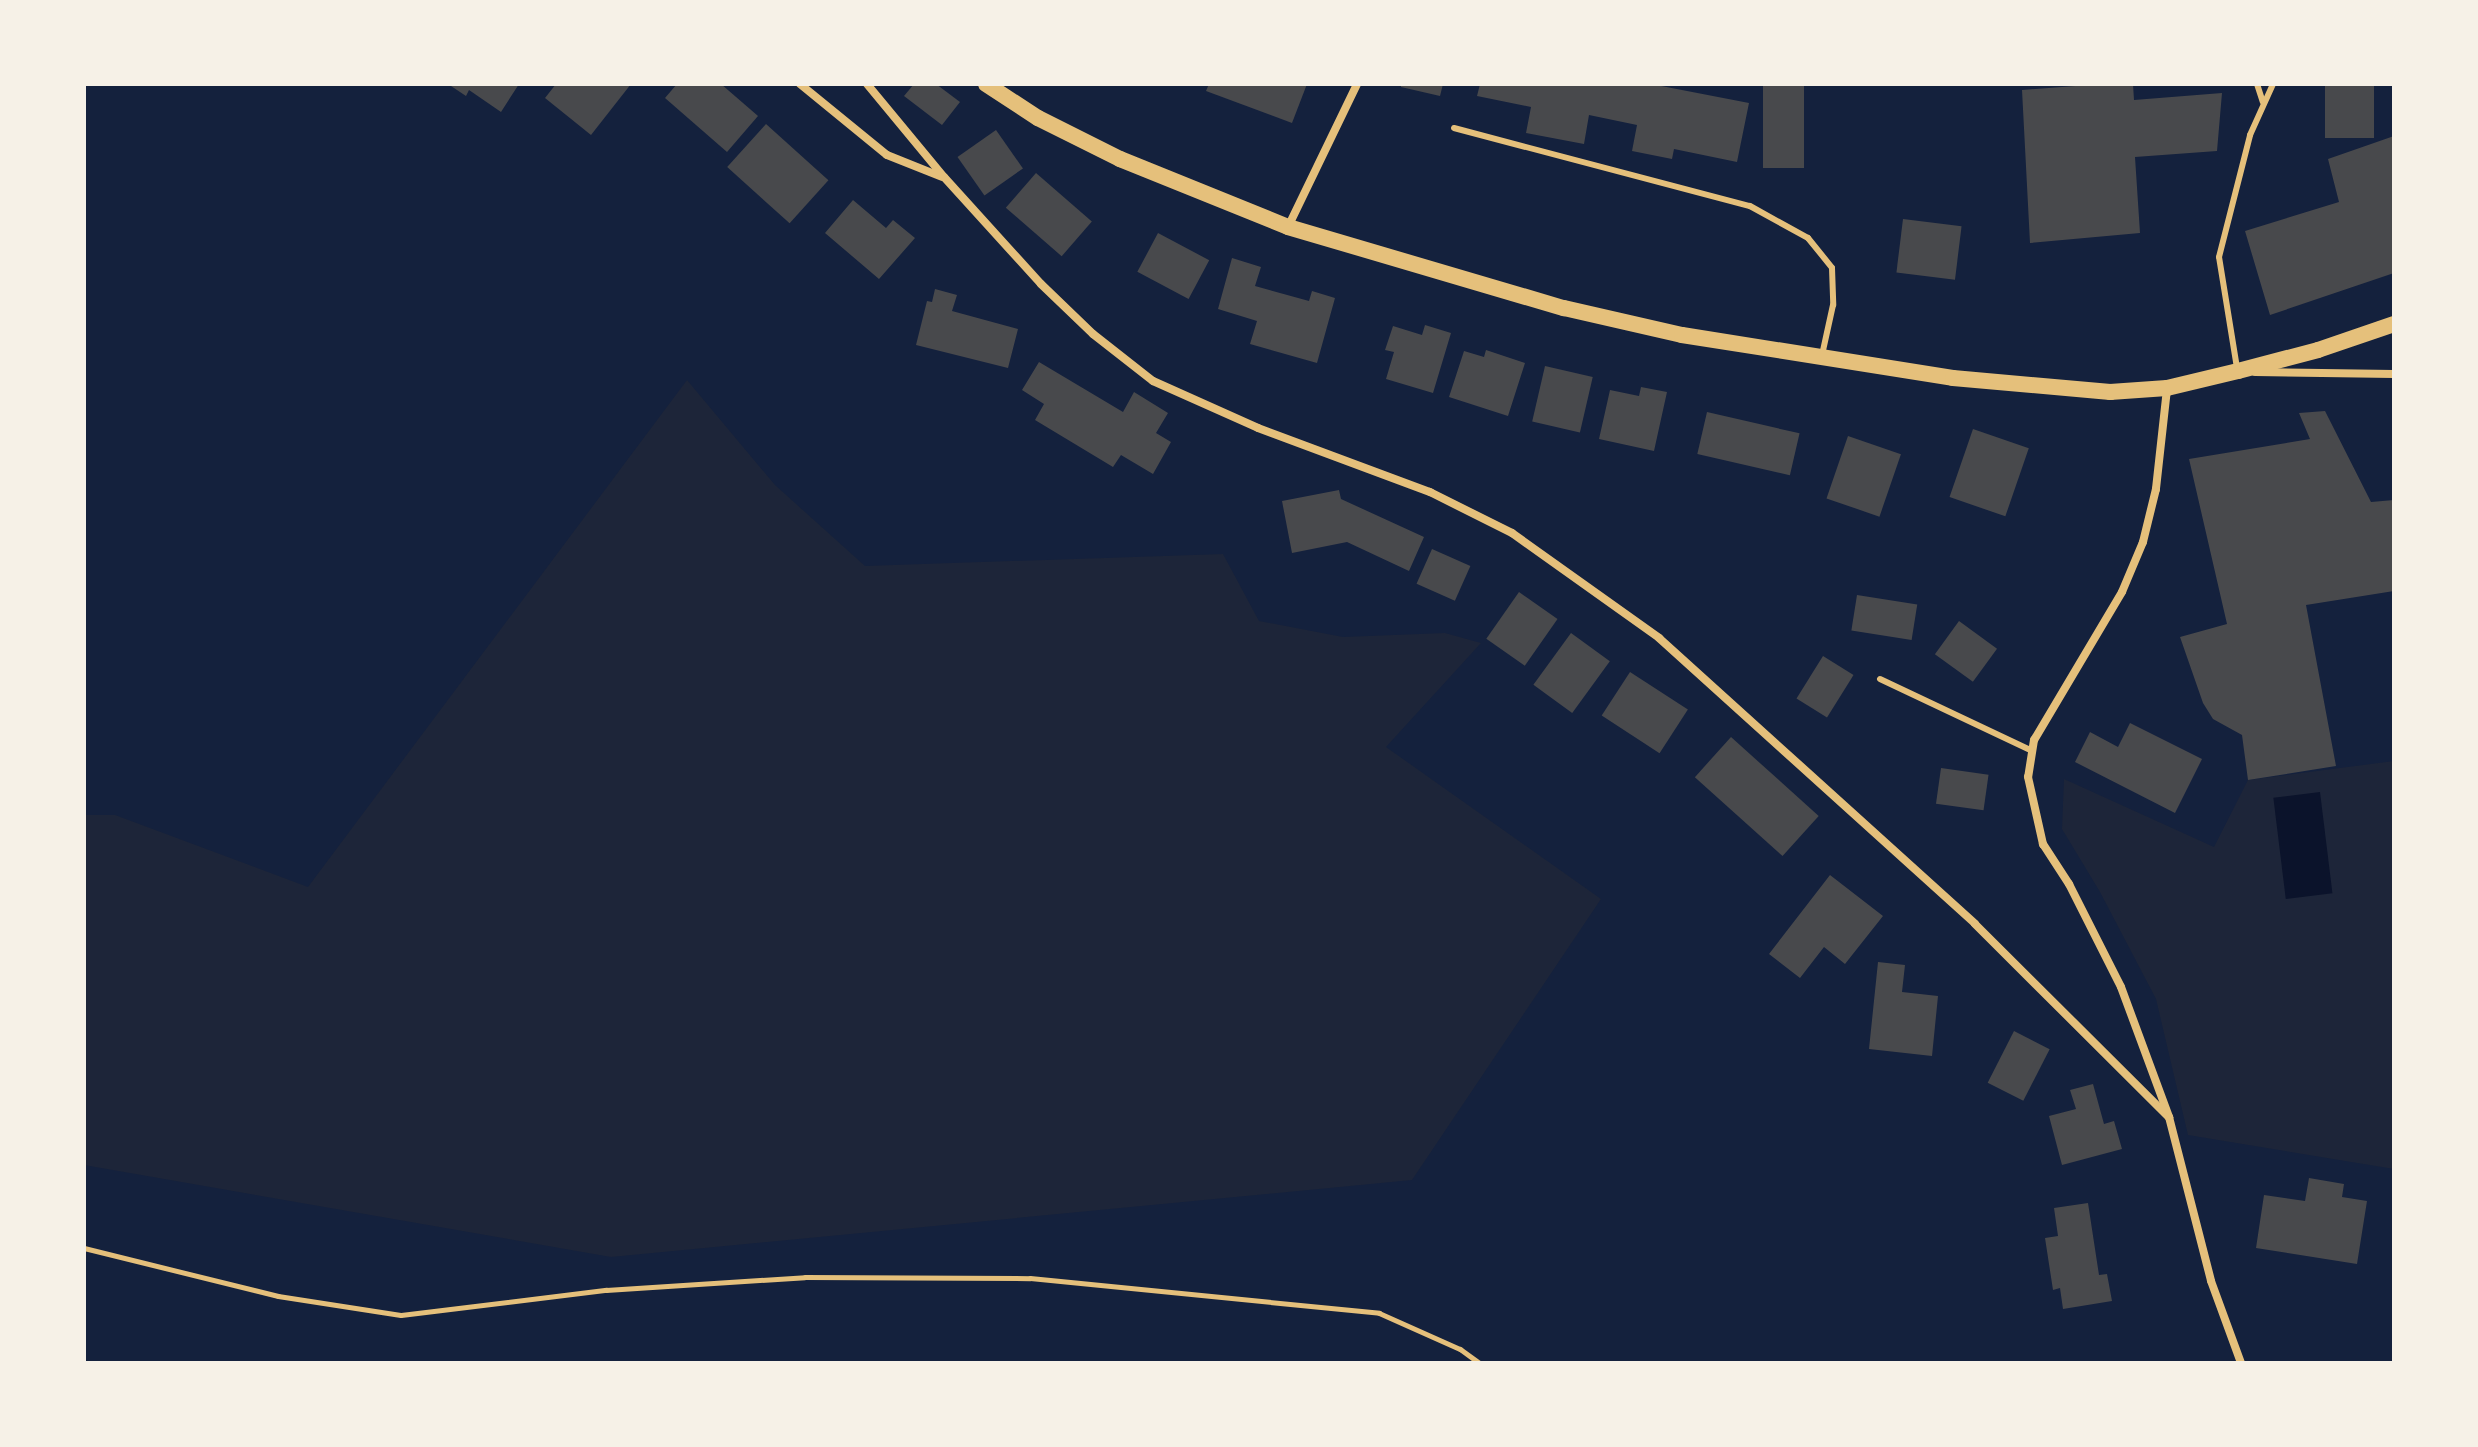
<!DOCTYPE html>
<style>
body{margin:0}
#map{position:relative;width:2478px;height:1447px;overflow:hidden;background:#14213d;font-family:Quicksand,sans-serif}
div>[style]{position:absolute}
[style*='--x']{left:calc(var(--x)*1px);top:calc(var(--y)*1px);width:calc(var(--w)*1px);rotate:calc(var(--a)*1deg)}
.green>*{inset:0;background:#1d2539}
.water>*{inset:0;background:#0b132b;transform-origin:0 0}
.building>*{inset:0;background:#48494c;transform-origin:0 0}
.path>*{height:5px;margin:-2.5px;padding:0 2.5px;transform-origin:2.5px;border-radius:2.5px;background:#e5c07b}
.service>*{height:6px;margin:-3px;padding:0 3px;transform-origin:3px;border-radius:3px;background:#e5c07b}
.minor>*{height:8px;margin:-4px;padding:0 4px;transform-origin:4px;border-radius:4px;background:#e5c07b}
.secondary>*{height:16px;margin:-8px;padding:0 8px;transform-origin:8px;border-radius:8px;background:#e5c07b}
span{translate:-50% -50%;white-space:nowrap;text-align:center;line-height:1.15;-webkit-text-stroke:6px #f6f1e7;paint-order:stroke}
.frame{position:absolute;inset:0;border:86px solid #f6f1e7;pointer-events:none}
</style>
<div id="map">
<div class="green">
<div style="clip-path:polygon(687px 380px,775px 485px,865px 566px,1223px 554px,1259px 621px,1343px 637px,1445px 633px,1481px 643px,1386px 747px,1601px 899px,1412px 1180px,611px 1257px,84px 1165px,84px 815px,115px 815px,308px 887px)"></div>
<div style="clip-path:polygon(2394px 761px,2394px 1169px,2188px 1135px,2156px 999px,2100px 892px,2062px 829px,2064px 779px,2214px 847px,2248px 780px)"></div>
</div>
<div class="water">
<div style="left:2320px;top:792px;width:102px;height:47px;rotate:83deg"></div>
</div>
<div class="building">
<div style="clip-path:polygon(448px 84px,519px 84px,501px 112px,469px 90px,466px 96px)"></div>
<div style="clip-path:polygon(556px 84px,631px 84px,591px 135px,545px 98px)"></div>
<div style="clip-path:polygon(677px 84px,721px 84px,758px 116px,727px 152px,665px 98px)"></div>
<div style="clip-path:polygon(914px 84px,936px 84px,960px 102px,942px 125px,904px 96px)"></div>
<div style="clip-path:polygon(1209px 84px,1307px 84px,1292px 123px,1206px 91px)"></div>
<div style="clip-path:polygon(1401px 84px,1443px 84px,1440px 96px,1401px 87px)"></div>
<div style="clip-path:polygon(1480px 84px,1651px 84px,1749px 103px,1737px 162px,1674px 149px,1672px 159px,1632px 151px,1637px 125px,1589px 115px,1584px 144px,1526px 133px,1531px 107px,1477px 96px)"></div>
<div style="left:1763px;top:84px;width:41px;height:84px"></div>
<div style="clip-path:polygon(2102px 84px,2133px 84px,2134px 100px,2222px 93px,2217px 151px,2135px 157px,2140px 233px,2030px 243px,2022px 90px)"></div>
<div style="left:2325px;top:84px;width:49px;height:54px"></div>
<div style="left:766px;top:124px;width:84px;height:58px;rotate:42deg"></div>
<div style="left:996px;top:130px;width:47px;height:47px;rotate:55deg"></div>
<div style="clip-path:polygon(2394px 136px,2394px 273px,2270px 315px,2245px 231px,2339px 202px,2328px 159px)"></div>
<div style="left:1036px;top:173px;width:74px;height:46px;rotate:41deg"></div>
<div style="clip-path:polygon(853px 200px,886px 228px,893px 220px,915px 238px,879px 279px,825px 233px)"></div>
<div style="left:1903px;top:219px;width:59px;height:54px;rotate:7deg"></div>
<div style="left:1158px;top:233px;width:58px;height:44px;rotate:28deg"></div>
<div style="clip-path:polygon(1232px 258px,1261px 267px,1255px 286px,1309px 301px,1312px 291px,1335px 298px,1317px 363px,1250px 344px,1257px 321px,1218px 309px)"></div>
<div style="clip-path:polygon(935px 289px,957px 295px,952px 311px,1018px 329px,1008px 368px,916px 345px,927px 301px,932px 302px)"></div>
<div style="clip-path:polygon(1425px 325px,1451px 333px,1433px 393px,1386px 379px,1394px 352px,1385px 350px,1393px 326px,1422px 335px)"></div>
<div style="clip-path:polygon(1486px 350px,1525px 363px,1508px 416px,1449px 397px,1464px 351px,1484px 357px)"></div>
<div style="clip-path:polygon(1039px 362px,1123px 412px,1134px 392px,1168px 413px,1156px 433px,1171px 442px,1153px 474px,1121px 455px,1113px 467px,1035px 420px,1044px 404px,1022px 390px)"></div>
<div style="left:1545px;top:366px;width:49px;height:57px;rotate:13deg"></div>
<div style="clip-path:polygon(1641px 387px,1667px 392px,1654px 451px,1599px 439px,1610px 390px,1639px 396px)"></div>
<div style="clip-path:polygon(2325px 411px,2371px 502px,2394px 500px,2394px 591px,2306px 605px,2336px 766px,2248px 780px,2242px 735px,2213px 719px,2203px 703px,2180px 637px,2227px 624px,2189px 459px,2310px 439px,2299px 413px)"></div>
<div style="left:1707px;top:412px;width:95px;height:43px;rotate:13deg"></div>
<div style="left:1973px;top:429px;width:59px;height:72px;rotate:19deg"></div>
<div style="left:1848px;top:436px;width:56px;height:66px;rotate:19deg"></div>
<div style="clip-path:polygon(1339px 490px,1341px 499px,1424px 537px,1409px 571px,1347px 542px,1292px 553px,1282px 501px)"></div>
<div style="left:1432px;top:549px;width:42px;height:38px;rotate:24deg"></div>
<div style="left:1519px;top:592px;width:47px;height:57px;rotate:35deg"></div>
<div style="left:1857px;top:595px;width:61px;height:36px;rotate:9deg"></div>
<div style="left:1959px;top:621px;width:47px;height:41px;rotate:36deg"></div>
<div style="left:1571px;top:633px;width:48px;height:64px;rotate:36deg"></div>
<div style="left:1823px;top:656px;width:36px;height:50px;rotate:32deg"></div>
<div style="left:1630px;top:672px;width:69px;height:52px;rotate:33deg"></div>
<div style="clip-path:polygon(2130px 723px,2202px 759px,2175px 813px,2075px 762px,2090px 732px,2118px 747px)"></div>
<div style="left:1731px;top:737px;width:118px;height:54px;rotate:42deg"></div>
<div style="left:1941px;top:768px;width:48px;height:36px;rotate:8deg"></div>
<div style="clip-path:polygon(1830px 875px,1883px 916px,1845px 964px,1824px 947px,1800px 978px,1769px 954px)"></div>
<div style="clip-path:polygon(1878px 962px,1905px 965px,1902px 992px,1938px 996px,1932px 1056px,1869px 1049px)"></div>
<div style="left:2014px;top:1031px;width:40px;height:58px;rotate:27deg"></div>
<div style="clip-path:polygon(2093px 1084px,2104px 1124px,2114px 1121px,2122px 1149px,2062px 1165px,2049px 1116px,2076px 1109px,2070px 1090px)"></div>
<div style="clip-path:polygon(2309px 1178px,2344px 1184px,2342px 1197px,2367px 1201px,2357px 1264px,2256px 1248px,2264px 1195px,2305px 1201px)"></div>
<div style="clip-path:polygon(2088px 1203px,2099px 1275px,2107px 1274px,2112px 1301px,2063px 1309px,2060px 1288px,2053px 1290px,2045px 1238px,2058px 1236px,2054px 1208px)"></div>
</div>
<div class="path">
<div style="--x:84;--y:1248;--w:200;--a:13.9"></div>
<div style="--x:278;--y:1296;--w:124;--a:8.8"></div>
<div style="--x:401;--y:1315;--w:207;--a:-7"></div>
<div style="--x:606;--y:1290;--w:199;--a:-3.7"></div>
<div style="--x:805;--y:1277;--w:225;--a:0.3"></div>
<div style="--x:1030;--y:1278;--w:351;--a:5.7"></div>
<div style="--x:1379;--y:1313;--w:89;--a:24"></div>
<div style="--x:1460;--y:1349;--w:24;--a:36"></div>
</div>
<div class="service">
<div style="--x:2257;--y:84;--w:19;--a:72"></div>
<div style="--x:1454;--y:128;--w:306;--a:14.8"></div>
<div style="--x:1750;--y:206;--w:66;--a:28.9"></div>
<div style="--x:1808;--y:238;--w:38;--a:51"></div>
<div style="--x:1832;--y:268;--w:37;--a:88"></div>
<div style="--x:1833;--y:305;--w:51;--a:102.4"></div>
<div style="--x:2237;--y:368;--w:112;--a:-99.2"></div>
<div style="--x:2219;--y:257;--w:126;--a:-75.7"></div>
<div style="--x:2250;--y:135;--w:56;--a:-65.7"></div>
<div style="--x:1880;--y:679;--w:168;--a:25.3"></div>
</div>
<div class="minor">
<div style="--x:800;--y:84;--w:112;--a:39.2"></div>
<div style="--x:887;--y:155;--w:59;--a:21.8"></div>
<div style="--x:867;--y:84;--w:121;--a:50.4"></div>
<div style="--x:944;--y:177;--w:144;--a:47.8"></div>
<div style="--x:1041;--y:284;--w:72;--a:43.9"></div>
<div style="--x:1093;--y:334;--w:76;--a:38.1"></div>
<div style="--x:1153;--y:381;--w:115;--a:24.1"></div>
<div style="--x:1258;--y:428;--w:184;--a:20.4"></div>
<div style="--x:1430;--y:492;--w:92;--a:26.6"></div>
<div style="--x:1512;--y:533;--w:181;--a:35.5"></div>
<div style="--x:1659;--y:638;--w:426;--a:42.1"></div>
<div style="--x:1975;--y:924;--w:274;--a:44.9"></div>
<div style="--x:1288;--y:227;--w:159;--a:-64.2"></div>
<div style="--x:2255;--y:372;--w:139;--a:0.8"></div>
<div style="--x:2167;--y:389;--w:101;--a:96.3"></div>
<div style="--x:2156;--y:489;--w:55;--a:103.8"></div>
<div style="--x:2143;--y:542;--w:54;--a:112.8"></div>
<div style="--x:2122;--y:592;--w:172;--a:120.7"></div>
<div style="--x:2034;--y:740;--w:37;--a:99"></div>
<div style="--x:2028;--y:777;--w:69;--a:77.4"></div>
<div style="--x:2043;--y:844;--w:48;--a:57"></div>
<div style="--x:2069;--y:884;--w:115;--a:63.2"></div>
<div style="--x:2121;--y:987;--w:139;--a:69.7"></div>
<div style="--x:2169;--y:1117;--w:169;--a:75.6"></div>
<div style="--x:2211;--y:1281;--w:87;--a:69.9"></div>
</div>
<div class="secondary">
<div style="--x:986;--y:84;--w:62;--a:33.2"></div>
<div style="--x:1038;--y:118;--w:92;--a:26.6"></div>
<div style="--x:1120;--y:159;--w:181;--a:22"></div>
<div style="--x:1288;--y:227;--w:288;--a:16.4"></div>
<div style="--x:1564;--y:308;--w:121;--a:12.9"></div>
<div style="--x:1682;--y:335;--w:274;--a:9"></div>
<div style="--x:1953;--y:378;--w:158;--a:5.1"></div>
<div style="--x:2110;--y:392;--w:57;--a:-4"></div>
<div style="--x:2167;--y:388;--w:73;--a:-13.5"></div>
<div style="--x:2238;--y:371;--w:83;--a:-14.7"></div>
<div style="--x:2318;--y:350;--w:80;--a:-18.9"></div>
</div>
<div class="frame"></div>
</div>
